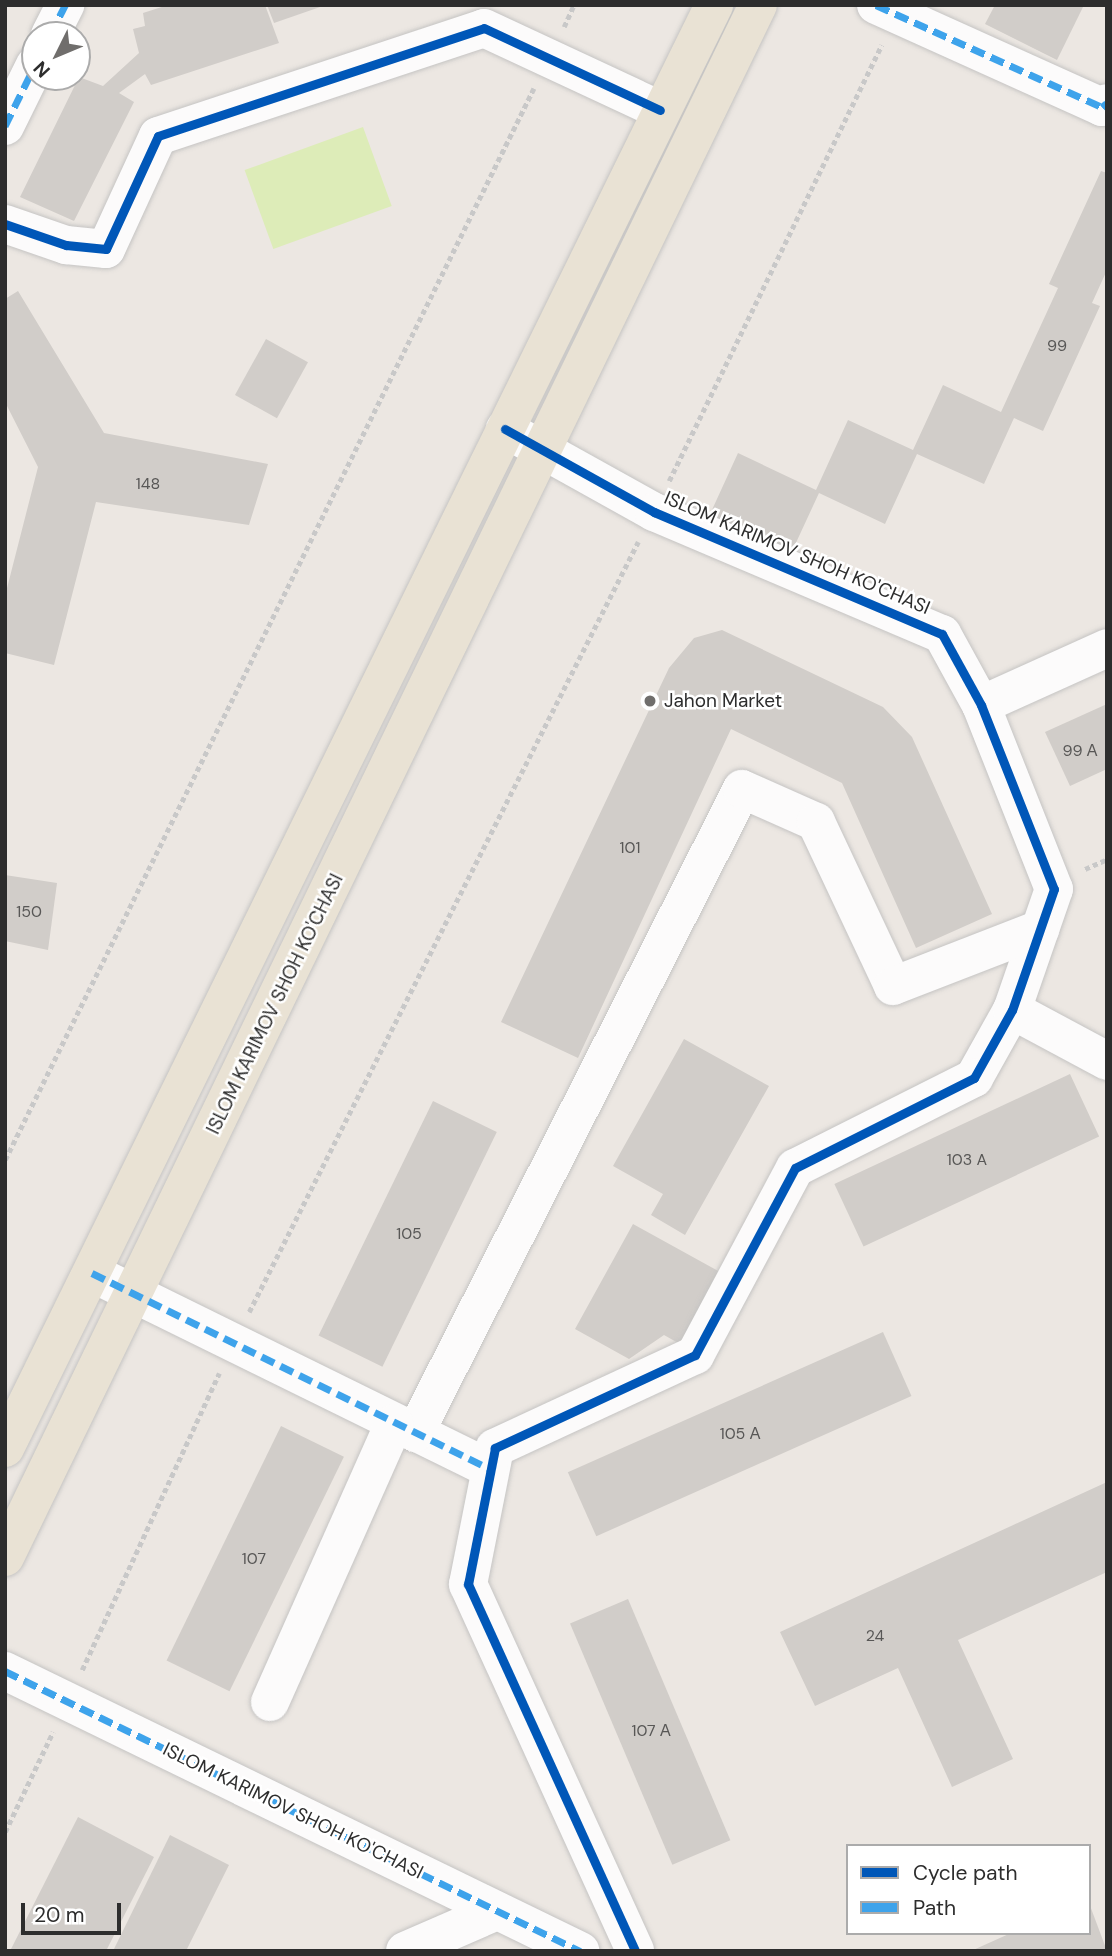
<!DOCTYPE html>
<html>
<head>
<meta charset="utf-8">
<style>
	body { margin:0 }
	#map { position:relative; width:1112px; height:1956px; overflow:hidden; background:#ece7e2; font-family:"DM Sans",sans-serif }
	div>[style] { position:absolute }
	.pitch>* { inset:0; background:#ddecb8; transform-origin:0 0 }
	.building>* { inset:0; background:#d1cdc9; transform-origin:0 0 }
	.path>* { height:4.5px; margin-top:-2.25px; transform-origin:0; background:repeating-linear-gradient(90deg,#c8c8c8 0 5px,transparent 0 8.5px) }
	.roads { filter:drop-shadow(0 0 2px #c5c4c3) drop-shadow(0 0 2px #c5c4c3) }
	.minor>* { height:38px; margin:-19px; padding:0 19px; transform-origin:19px; border-radius:19px; background:#fcfbfb }
	.major>* { height:38px; margin:-19px; padding:0 19px; transform-origin:19px; border-radius:19px; background:#e9e2d4 }
	.quiet>* { height:7px; margin-top:-3.5px; transform-origin:0; background:repeating-linear-gradient(90deg,#3ea3eb 0 14px,transparent 0 21px) }
	.cycleway>* { height:9px; margin:-4.5px; padding:0 4.5px; transform-origin:4.5px; border-radius:4.5px; background:#0057b8 }
	.dots>* { width:19px; height:19px; translate:-50% -50%; box-sizing:border-box; border:4px solid #fff; border-radius:50% }
	span { translate:-50% -50%; white-space:nowrap; text-align:center; line-height:1.15; -webkit-text-stroke:5px #fff; paint-order:stroke }
	.number-label { font-size:16px; color:#585756 }
	.number-label span { -webkit-text-stroke-width:0 }
	.street-label { font-size:19px; color:#2d2d2d }
	.poi-label { font-size:19px; color:#2d2d2d }
	.left { translate:0 -50%; text-align:left }
	.frame { position:absolute; inset:0; border:7px solid #2d2d2d; pointer-events:none }
	.legend { position:absolute; left:846px; top:1844px; width:245px; height:91px; box-sizing:border-box; background:#fff; border:2px solid #ababab; margin:0; padding:9px 12px; list-style:none; font-size:21px; color:#2d2d2d }
	.legend li { display:flex; align-items:center; gap:14px; height:35px }
	.legend b { width:35px; border:2px solid #ababab }
	.north { position:absolute; left:21px; top:21px; width:70px; height:70px; box-sizing:border-box; background:#fff; border:2px solid #ababab; border-radius:50%; rotate:227deg; font-size:19px; font-weight:700; line-height:28px; text-align:center; color:#2d2d2d }
	.north::after { content:''; display:block; margin:auto; width:24px; height:32px; background:#706e6c; clip-path:polygon(50% 0,100% 100%,50% 72%,0 100%) }
	.scale { position:absolute; left:21px; top:1903px; width:100px; height:32px; box-sizing:border-box; border:4px solid #2d2d2d; border-top:0; padding-left:9px; font-size:21px; line-height:24px; white-space:nowrap; color:#2d2d2d; -webkit-text-stroke:5px #fff; paint-order:stroke }
</style>
</head>
<body>
<div id="map">
	<div class="pitch">
		<i style="left:363px;top:127px;width:84px;height:126px;rotate:70deg"></i>
	</div>
	<div class="building">
		<i style="clip-path:polygon(168px 5px,265px 5px,279px 43px,151px 85px,145px 74px,119px 93px,134px 102px,74px 221px,20px 197px,79px 77px,103px 86px,139px 53px,133px 29px,145px 26px,143px 13px)"></i>
		<i style="clip-path:polygon(267px 5px,323px 5px,323px 6px,274px 23px)"></i>
		<i style="clip-path:polygon(995px 5px,1084px 5px,1057px 60px,985px 24px)"></i>
		<i style="clip-path:polygon(1101px 171px,1107px 173px,1107px 270px,1092px 303px,1100px 306px,1043px 431px,1014px 418px,984px 484px,917px 454px,885px 524px,819px 493px,788px 560px,706px 523px,738px 453px,816px 490px,848px 420px,913px 450px,943px 385px,1001px 412px,1058px 288px,1049px 284px)"></i>
		<i style="clip-path:polygon(18px 291px,104px 433px,268px 464px,249px 525px,96px 502px,54px 665px,5px 653px,5px 596px,38px 467px,5px 402px,5px 299px)"></i>
		<i style="left:266px;top:339px;width:48px;height:64px;rotate:29deg"></i>
		<i style="clip-path:polygon(722px 630px,883px 707px,912px 737px,992px 914px,916px 948px,842px 783px,731px 729px,578px 1058px,501px 1022px,669px 668px,694px 638px)"></i>
		<i style="clip-path:polygon(1107px 704px,1107px 769px,1070px 786px,1045px 732px)"></i>
		<i style="clip-path:polygon(5px 875px,57px 883px,48px 950px,5px 941px)"></i>
		<i style="clip-path:polygon(684px 1039px,769px 1086px,685px 1235px,651px 1215px,663px 1194px,613px 1166px)"></i>
		<i style="left:1070px;top:1074px;width:69px;height:260px;rotate:65deg"></i>
		<i style="left:433px;top:1101px;width:71px;height:261px;rotate:26deg"></i>
		<i style="clip-path:polygon(633px 1224px,720px 1272px,680px 1344px,664px 1335px,629px 1359px,575px 1329px)"></i>
		<i style="left:883px;top:1332px;width:70px;height:345px;rotate:66deg"></i>
		<i style="left:281px;top:1426px;width:70px;height:261px;rotate:26deg"></i>
		<i style="clip-path:polygon(1107px 1482px,1107px 1572px,958px 1640px,1013px 1759px,952px 1787px,898px 1668px,815px 1706px,780px 1632px)"></i>
		<i style="left:628px;top:1599px;width:262px;height:63px;rotate:67deg"></i>
		<i style="clip-path:polygon(78px 1817px,154px 1857px,106px 1951px,10px 1951px)"></i>
		<i style="clip-path:polygon(170px 1835px,229px 1865px,186px 1951px,113px 1951px)"></i>
		<i style="clip-path:polygon(1089px 1903px,1107px 1951px,971px 1951px,1011px 1933px,1089px 1933px)"></i>
	</div>
	<div class="path">
		<i style="left:564px;top:27px;width:24px;rotate:-66deg"></i>
		<i style="left:669px;top:481px;width:485px;rotate:-64deg"></i>
		<i style="left:1085px;top:869px;width:24px;rotate:-24deg"></i>
		<i style="left:5px;top:1160px;width:1195px;rotate:-63.74deg"></i>
		<i style="left:249px;top:1312px;width:863px;rotate:-63.2deg"></i>
		<i style="left:82px;top:1670px;width:327px;rotate:-65.2deg"></i>
		<i style="left:5px;top:1832px;width:111px;rotate:-64.4deg"></i>
	</div>
	<div class="roads">
		<div class="minor">
			<i style="left:876px;top:5px;width:248px;rotate:24.3deg"></i>
			<i style="left:1102px;top:107px;width:6px;rotate:-39deg"></i>
			<i style="left:50px;top:35px;width:34px;rotate:-63deg"></i>
			<i style="left:5px;top:126px;width:68px;rotate:-63.8deg"></i>
			<i style="left:5px;top:224px;width:65px;rotate:19deg"></i>
			<i style="left:66px;top:245px;width:40px;rotate:5.7deg"></i>
			<i style="left:106px;top:249px;width:124px;rotate:-65.3deg"></i>
			<i style="left:158px;top:136px;width:343px;rotate:-18.3deg"></i>
			<i style="left:484px;top:28px;width:194px;rotate:25deg"></i>
			<i style="left:505px;top:429px;width:171px;rotate:29.1deg"></i>
			<i style="left:654px;top:512px;width:313px;rotate:23deg"></i>
			<i style="left:942px;top:634px;width:81px;rotate:61.2deg"></i>
			<i style="left:981px;top:705px;width:198px;rotate:68.4deg"></i>
			<i style="left:1054px;top:889px;width:128px;rotate:109.1deg"></i>
			<i style="left:1012px;top:1010px;width:78px;rotate:119.2deg"></i>
			<i style="left:974px;top:1078px;width:200px;rotate:153.3deg"></i>
			<i style="left:795px;top:1168px;width:212px;rotate:118.1deg"></i>
			<i style="left:695px;top:1355px;width:221px;rotate:155.1deg"></i>
			<i style="left:495px;top:1448px;width:139px;rotate:101.2deg"></i>
			<i style="left:468px;top:1584px;width:403px;rotate:65.5deg"></i>
			<i style="left:981px;top:705px;width:138px;rotate:-24.3deg"></i>
			<i style="left:1012px;top:1010px;width:108px;rotate:28.2deg"></i>
			<i style="left:92px;top:1273px;width:442px;rotate:26.2deg"></i>
			<i style="left:415px;top:1433px;width:722px;rotate:-63.08deg"></i>
			<i style="left:742px;top:789px;width:81px;rotate:24deg"></i>
			<i style="left:816px;top:822px;width:181px;rotate:64.8deg"></i>
			<i style="left:893px;top:986px;width:158px;rotate:-21.2deg"></i>
			<i style="left:5px;top:1671px;width:640px;rotate:25.96deg"></i>
			<i style="left:270px;top:1702px;width:305px;rotate:-66deg"></i>
			<i style="left:405px;top:1951px;width:100px;rotate:-23.5deg"></i>
		</div>
		<div class="major">
			<i style="left:5px;top:1448px;width:1608px;rotate:-63.83deg"></i>
			<i style="left:5px;top:1557px;width:1725px;rotate:-64.12deg"></i>
		</div>
	</div>
	<div class="quiet">
		<i style="left:876px;top:5px;width:248px;rotate:24.3deg"></i>
		<i style="left:1102px;top:107px;width:6px;rotate:-39deg"></i>
		<i style="left:50px;top:35px;width:34px;rotate:-63deg"></i>
		<i style="left:5px;top:126px;width:68px;rotate:-63.8deg"></i>
		<i style="left:92px;top:1273px;width:442px;rotate:26.2deg"></i>
		<i style="left:5px;top:1671px;width:640px;rotate:25.96deg"></i>
	</div>
	<div class="cycleway">
		<i style="left:5px;top:224px;width:65px;rotate:19deg"></i>
		<i style="left:66px;top:245px;width:40px;rotate:5.7deg"></i>
		<i style="left:106px;top:249px;width:124px;rotate:-65.3deg"></i>
		<i style="left:158px;top:136px;width:343px;rotate:-18.3deg"></i>
		<i style="left:484px;top:28px;width:194px;rotate:25deg"></i>
		<i style="left:505px;top:429px;width:171px;rotate:29.1deg"></i>
		<i style="left:654px;top:512px;width:313px;rotate:23deg"></i>
		<i style="left:942px;top:634px;width:81px;rotate:61.2deg"></i>
		<i style="left:981px;top:705px;width:198px;rotate:68.4deg"></i>
		<i style="left:1054px;top:889px;width:128px;rotate:109.1deg"></i>
		<i style="left:1012px;top:1010px;width:78px;rotate:119.2deg"></i>
		<i style="left:974px;top:1078px;width:200px;rotate:153.3deg"></i>
		<i style="left:795px;top:1168px;width:212px;rotate:118.1deg"></i>
		<i style="left:695px;top:1355px;width:221px;rotate:155.1deg"></i>
		<i style="left:495px;top:1448px;width:139px;rotate:101.2deg"></i>
		<i style="left:468px;top:1584px;width:403px;rotate:65.5deg"></i>
	</div>
	<div class="dots">
		<i style="left:650px;top:701px;background:#706e6c"></i>
	</div>
	<div class="number-label">
		<span style="left:1057px;top:346px">99</span>
		<span style="left:148px;top:484px">148</span>
		<span style="left:1080px;top:751px">99 А</span>
		<span style="left:630px;top:848px">101</span>
		<span style="left:29px;top:912px">150</span>
		<span style="left:967px;top:1160px">103 A</span>
		<span style="left:409px;top:1234px">105</span>
		<span style="left:740px;top:1434px">105 А</span>
		<span style="left:254px;top:1559px">107</span>
		<span style="left:875px;top:1636px">24</span>
		<span style="left:651px;top:1731px">107 А</span>
	</div>
	<div class="street-label">
		<span style="left:797px;top:553px;rotate:23deg">ISLOM KARIMOV SHOH KO'CHASI</span>
		<span style="left:275px;top:1004px;rotate:-64deg">ISLOM KARIMOV SHOH KO'CHASI</span>
		<span style="left:293px;top:1811px;rotate:26deg">ISLOM KARIMOV SHOH KO'CHASI</span>
	</div>
	<div class="poi-label">
		<span class="left" style="left:664px;top:701px">Jahon Market</span>
	</div>
	<div class="frame"></div>
	<ul class="legend">
	<li><b style="height:9px;background:#0057b8"></b>Cycle path</li>
	<li><b style="height:9px;background:#3ea3eb"></b>Path</li>
	</ul>
	<div class="north">N</div>
	<div class="scale">20 m</div>
</div>
</body>
</html>
